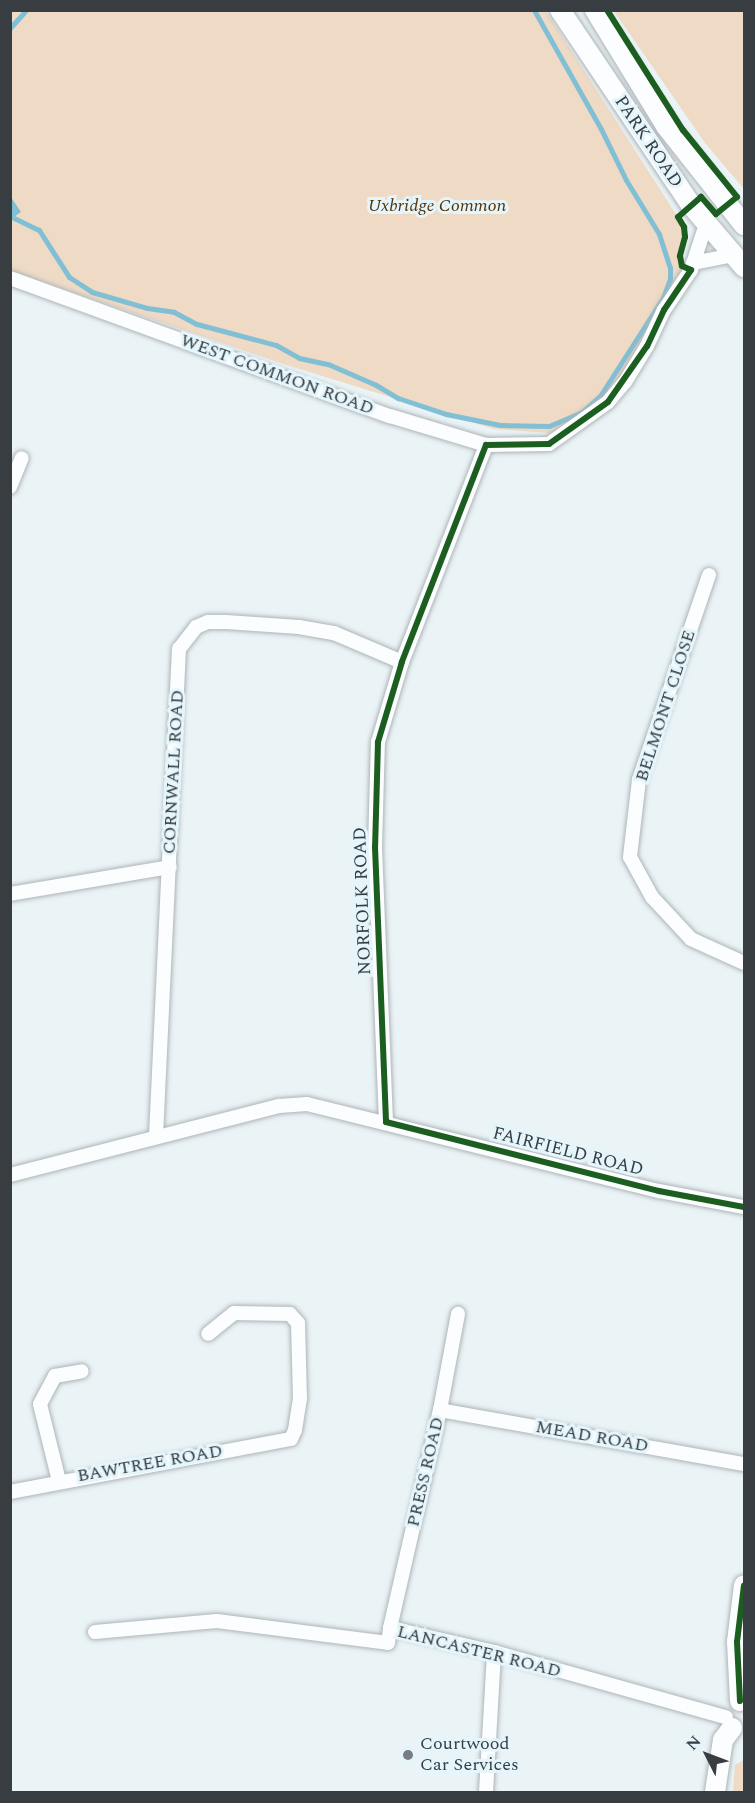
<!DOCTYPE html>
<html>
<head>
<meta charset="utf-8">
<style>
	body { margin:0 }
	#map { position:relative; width:755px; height:1803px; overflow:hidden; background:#eaf3f6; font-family:Spectral,serif }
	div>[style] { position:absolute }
	.green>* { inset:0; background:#eedac5 }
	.water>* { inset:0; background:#81bfd5 }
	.stream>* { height:5px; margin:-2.5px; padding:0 2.5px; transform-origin:2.5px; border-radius:2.5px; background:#81bfd5 }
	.roads { filter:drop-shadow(0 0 2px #aeb5b7) drop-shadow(0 0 2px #aeb5b7) }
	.street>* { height:14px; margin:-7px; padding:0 7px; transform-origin:7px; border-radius:7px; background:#fcfdfe }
	.secondary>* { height:20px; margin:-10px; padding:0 10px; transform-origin:10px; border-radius:10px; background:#fcfdfe }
	.cycleway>* { height:6px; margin:-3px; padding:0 3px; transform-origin:3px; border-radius:3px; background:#1b5e20 }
	.dots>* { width:16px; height:16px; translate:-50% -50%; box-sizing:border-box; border:3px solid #e4f5fc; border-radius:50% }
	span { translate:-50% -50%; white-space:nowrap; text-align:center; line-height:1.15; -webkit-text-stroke:6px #e4f5fc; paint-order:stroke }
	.street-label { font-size:18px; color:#373d40 }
	.park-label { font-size:18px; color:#553206; font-style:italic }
	.poi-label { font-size:18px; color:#373d40 }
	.left { translate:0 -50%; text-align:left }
	.frame { position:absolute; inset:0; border:12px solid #373d40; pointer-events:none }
	.north { position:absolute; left:677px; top:1725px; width:60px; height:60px; -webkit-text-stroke:4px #e4f5fc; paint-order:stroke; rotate:312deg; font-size:16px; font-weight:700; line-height:24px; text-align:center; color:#373d40 }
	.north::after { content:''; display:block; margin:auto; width:21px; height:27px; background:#373d40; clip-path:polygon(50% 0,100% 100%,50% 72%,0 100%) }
</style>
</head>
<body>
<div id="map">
	<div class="green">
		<i style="clip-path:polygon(11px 11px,546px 11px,684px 227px,682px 281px,608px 402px,550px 433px,494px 429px,280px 363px,11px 271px)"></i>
		<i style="clip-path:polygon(614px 11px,744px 11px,744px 189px,705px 143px)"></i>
		<i style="clip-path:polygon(744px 1760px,744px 1792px,733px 1792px,735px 1765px)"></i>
	</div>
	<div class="water">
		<i style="clip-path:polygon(11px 197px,21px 212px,11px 219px)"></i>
	</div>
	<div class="stream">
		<i style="left:10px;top:28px;width:24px;rotate:-48deg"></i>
		<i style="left:14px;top:218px;width:28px;rotate:26deg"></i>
		<i style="left:39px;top:230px;width:56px;rotate:57.4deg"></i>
		<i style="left:69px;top:277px;width:27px;rotate:33deg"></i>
		<i style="left:92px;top:292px;width:57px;rotate:16.2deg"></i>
		<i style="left:147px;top:308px;width:27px;rotate:8deg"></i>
		<i style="left:174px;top:312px;width:26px;rotate:28deg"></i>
		<i style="left:197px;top:324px;width:82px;rotate:14.9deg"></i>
		<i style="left:276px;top:345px;width:26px;rotate:29deg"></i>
		<i style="left:299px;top:358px;width:30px;rotate:12deg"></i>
		<i style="left:328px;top:364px;width:52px;rotate:23.6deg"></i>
		<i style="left:376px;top:385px;width:26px;rotate:31deg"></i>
		<i style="left:398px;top:398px;width:51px;rotate:18.4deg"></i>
		<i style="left:446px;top:414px;width:55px;rotate:11.5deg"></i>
		<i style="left:500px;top:425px;width:49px;rotate:1.2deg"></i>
		<i style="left:549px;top:426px;width:36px;rotate:-23deg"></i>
		<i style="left:582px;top:412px;width:24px;rotate:-42deg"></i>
		<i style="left:600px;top:396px;width:117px;rotate:-57.3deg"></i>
		<i style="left:663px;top:298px;width:20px;rotate:-70deg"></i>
		<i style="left:670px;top:279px;width:11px;rotate:-90deg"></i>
		<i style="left:670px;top:268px;width:36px;rotate:-108deg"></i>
		<i style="left:659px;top:234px;width:63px;rotate:-121.4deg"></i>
		<i style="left:626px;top:180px;width:57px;rotate:-116.1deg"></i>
		<i style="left:601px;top:129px;width:137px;rotate:-119.4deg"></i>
	</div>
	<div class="roads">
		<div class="street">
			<i style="left:693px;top:263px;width:41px;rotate:-11.3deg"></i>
			<i style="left:10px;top:278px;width:404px;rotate:20deg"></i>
			<i style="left:390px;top:416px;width:100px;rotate:16.8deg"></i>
			<i style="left:486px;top:445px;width:63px;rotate:-0.9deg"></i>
			<i style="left:549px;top:444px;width:72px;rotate:-35.4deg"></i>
			<i style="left:608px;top:402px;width:26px;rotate:-50deg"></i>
			<i style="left:625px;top:382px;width:42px;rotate:-58.6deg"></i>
			<i style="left:647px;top:346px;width:40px;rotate:-65deg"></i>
			<i style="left:664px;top:310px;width:48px;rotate:-56deg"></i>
			<i style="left:691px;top:270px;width:48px;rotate:-71.9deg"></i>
			<i style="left:10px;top:487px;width:31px;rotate:-68deg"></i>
			<i style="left:709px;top:575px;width:217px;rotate:108.9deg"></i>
			<i style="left:639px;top:780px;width:78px;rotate:96.7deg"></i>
			<i style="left:630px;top:857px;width:46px;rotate:61.2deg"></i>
			<i style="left:652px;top:897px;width:57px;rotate:47.1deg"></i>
			<i style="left:691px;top:939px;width:58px;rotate:24.4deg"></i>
			<i style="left:10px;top:894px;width:162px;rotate:-9.6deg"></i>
			<i style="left:386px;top:1122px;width:275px;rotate:-92.3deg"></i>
			<i style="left:375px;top:847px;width:105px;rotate:-88.4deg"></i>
			<i style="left:378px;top:742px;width:84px;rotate:-73.3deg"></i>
			<i style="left:402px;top:662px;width:233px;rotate:-68.8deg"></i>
			<i style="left:156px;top:1136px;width:488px;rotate:-87.3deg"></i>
			<i style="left:179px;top:649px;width:28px;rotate:-52deg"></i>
			<i style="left:196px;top:627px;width:13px;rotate:-23deg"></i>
			<i style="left:208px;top:622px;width:18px"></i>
			<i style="left:226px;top:622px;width:73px;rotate:3.9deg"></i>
			<i style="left:299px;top:627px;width:36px;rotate:10deg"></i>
			<i style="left:334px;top:633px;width:74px;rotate:23.1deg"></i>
			<i style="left:10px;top:1175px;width:278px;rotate:-14.4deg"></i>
			<i style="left:279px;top:1106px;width:28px;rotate:-4deg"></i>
			<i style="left:307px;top:1104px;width:363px;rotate:13.9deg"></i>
			<i style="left:659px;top:1191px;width:86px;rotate:10.7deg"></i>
			<i style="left:440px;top:1410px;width:309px;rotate:10.1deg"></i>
			<i style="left:59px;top:1481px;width:79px;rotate:-103.9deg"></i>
			<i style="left:40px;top:1404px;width:32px;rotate:-62deg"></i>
			<i style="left:55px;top:1376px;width:27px;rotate:-10deg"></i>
			<i style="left:10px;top:1492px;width:286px;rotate:-10.7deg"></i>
			<i style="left:291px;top:1439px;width:10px;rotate:-66deg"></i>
			<i style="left:295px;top:1430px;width:31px;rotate:-81deg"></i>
			<i style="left:300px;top:1399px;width:76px;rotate:-91.5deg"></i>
			<i style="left:298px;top:1323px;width:12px;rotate:-132deg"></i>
			<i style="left:290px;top:1314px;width:56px;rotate:-179deg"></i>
			<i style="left:234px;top:1313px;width:33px;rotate:141deg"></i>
			<i style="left:390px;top:1628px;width:224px;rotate:-77.1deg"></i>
			<i style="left:440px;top:1410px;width:98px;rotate:-79.4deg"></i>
			<i style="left:95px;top:1632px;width:122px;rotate:-5.2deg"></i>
			<i style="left:217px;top:1621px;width:172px;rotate:7.3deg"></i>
			<i style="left:388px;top:1643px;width:15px;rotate:-82deg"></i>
			<i style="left:390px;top:1628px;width:107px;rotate:13deg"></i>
			<i style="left:494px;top:1652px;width:241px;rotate:15.7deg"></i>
			<i style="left:486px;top:1792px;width:140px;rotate:-86.7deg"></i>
		</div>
		<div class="secondary">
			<i style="left:560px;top:10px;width:235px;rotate:56.1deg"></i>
			<i style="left:691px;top:205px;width:82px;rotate:49.5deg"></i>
			<i style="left:595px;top:10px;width:136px;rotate:58.5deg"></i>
			<i style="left:666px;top:126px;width:126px;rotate:51.8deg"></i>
			<i style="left:740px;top:1701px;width:59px;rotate:-92.9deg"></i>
			<i style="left:737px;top:1642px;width:57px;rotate:-83deg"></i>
			<i style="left:715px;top:1792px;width:53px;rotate:-81.3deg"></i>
			<i style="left:723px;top:1740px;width:15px;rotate:-53deg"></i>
		</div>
	</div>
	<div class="cycleway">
		<i style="left:607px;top:10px;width:142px;rotate:57.7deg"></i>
		<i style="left:683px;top:130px;width:86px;rotate:51.1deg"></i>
		<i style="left:737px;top:197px;width:27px;rotate:141deg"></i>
		<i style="left:716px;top:214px;width:23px;rotate:-131deg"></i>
		<i style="left:701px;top:197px;width:30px;rotate:139deg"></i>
		<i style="left:678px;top:217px;width:12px;rotate:59deg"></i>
		<i style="left:684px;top:227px;width:10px;rotate:84deg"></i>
		<i style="left:685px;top:237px;width:20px;rotate:105deg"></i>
		<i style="left:680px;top:256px;width:10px;rotate:79deg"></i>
		<i style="left:682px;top:266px;width:10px;rotate:24deg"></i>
		<i style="left:691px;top:270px;width:48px;rotate:124deg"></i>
		<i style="left:664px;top:310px;width:40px;rotate:115deg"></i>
		<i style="left:647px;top:346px;width:68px;rotate:124.9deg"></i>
		<i style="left:608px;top:402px;width:72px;rotate:144.6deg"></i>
		<i style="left:549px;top:444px;width:63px;rotate:179.1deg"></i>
		<i style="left:486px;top:445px;width:233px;rotate:111.2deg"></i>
		<i style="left:402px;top:662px;width:84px;rotate:106.7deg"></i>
		<i style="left:378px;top:742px;width:105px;rotate:91.6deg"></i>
		<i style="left:375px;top:847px;width:275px;rotate:87.7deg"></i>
		<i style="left:386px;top:1122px;width:282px;rotate:14.2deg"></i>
		<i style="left:659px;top:1191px;width:86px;rotate:10.7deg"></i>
		<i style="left:740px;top:1701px;width:59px;rotate:-92.9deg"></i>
		<i style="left:737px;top:1642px;width:57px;rotate:-83deg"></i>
	</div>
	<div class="dots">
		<i style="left:408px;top:1755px;background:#767d80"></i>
	</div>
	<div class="street-label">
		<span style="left:648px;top:142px;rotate:56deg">PARK ROAD</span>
		<span style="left:277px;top:375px;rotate:20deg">WEST COMMON ROAD</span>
		<span style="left:666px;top:706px;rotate:-72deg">BELMONT CLOSE</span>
		<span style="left:174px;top:772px;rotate:-87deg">CORNWALL ROAD</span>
		<span style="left:363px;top:901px;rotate:-92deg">NORFOLK ROAD</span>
		<span style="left:568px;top:1152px;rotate:14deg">FAIRFIELD ROAD</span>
		<span style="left:592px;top:1437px;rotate:10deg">MEAD ROAD</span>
		<span style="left:150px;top:1464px;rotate:-10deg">BAWTREE ROAD</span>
		<span style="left:426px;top:1472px;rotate:-77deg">PRESS ROAD</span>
		<span style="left:479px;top:1652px;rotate:14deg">LANCASTER ROAD</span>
	</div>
	<div class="park-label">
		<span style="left:437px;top:206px">Uxbridge Common</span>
	</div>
	<div class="poi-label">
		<span class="left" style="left:420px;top:1755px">Courtwood<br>Car Services</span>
	</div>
	<div class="frame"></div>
	<div class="north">N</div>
</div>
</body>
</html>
